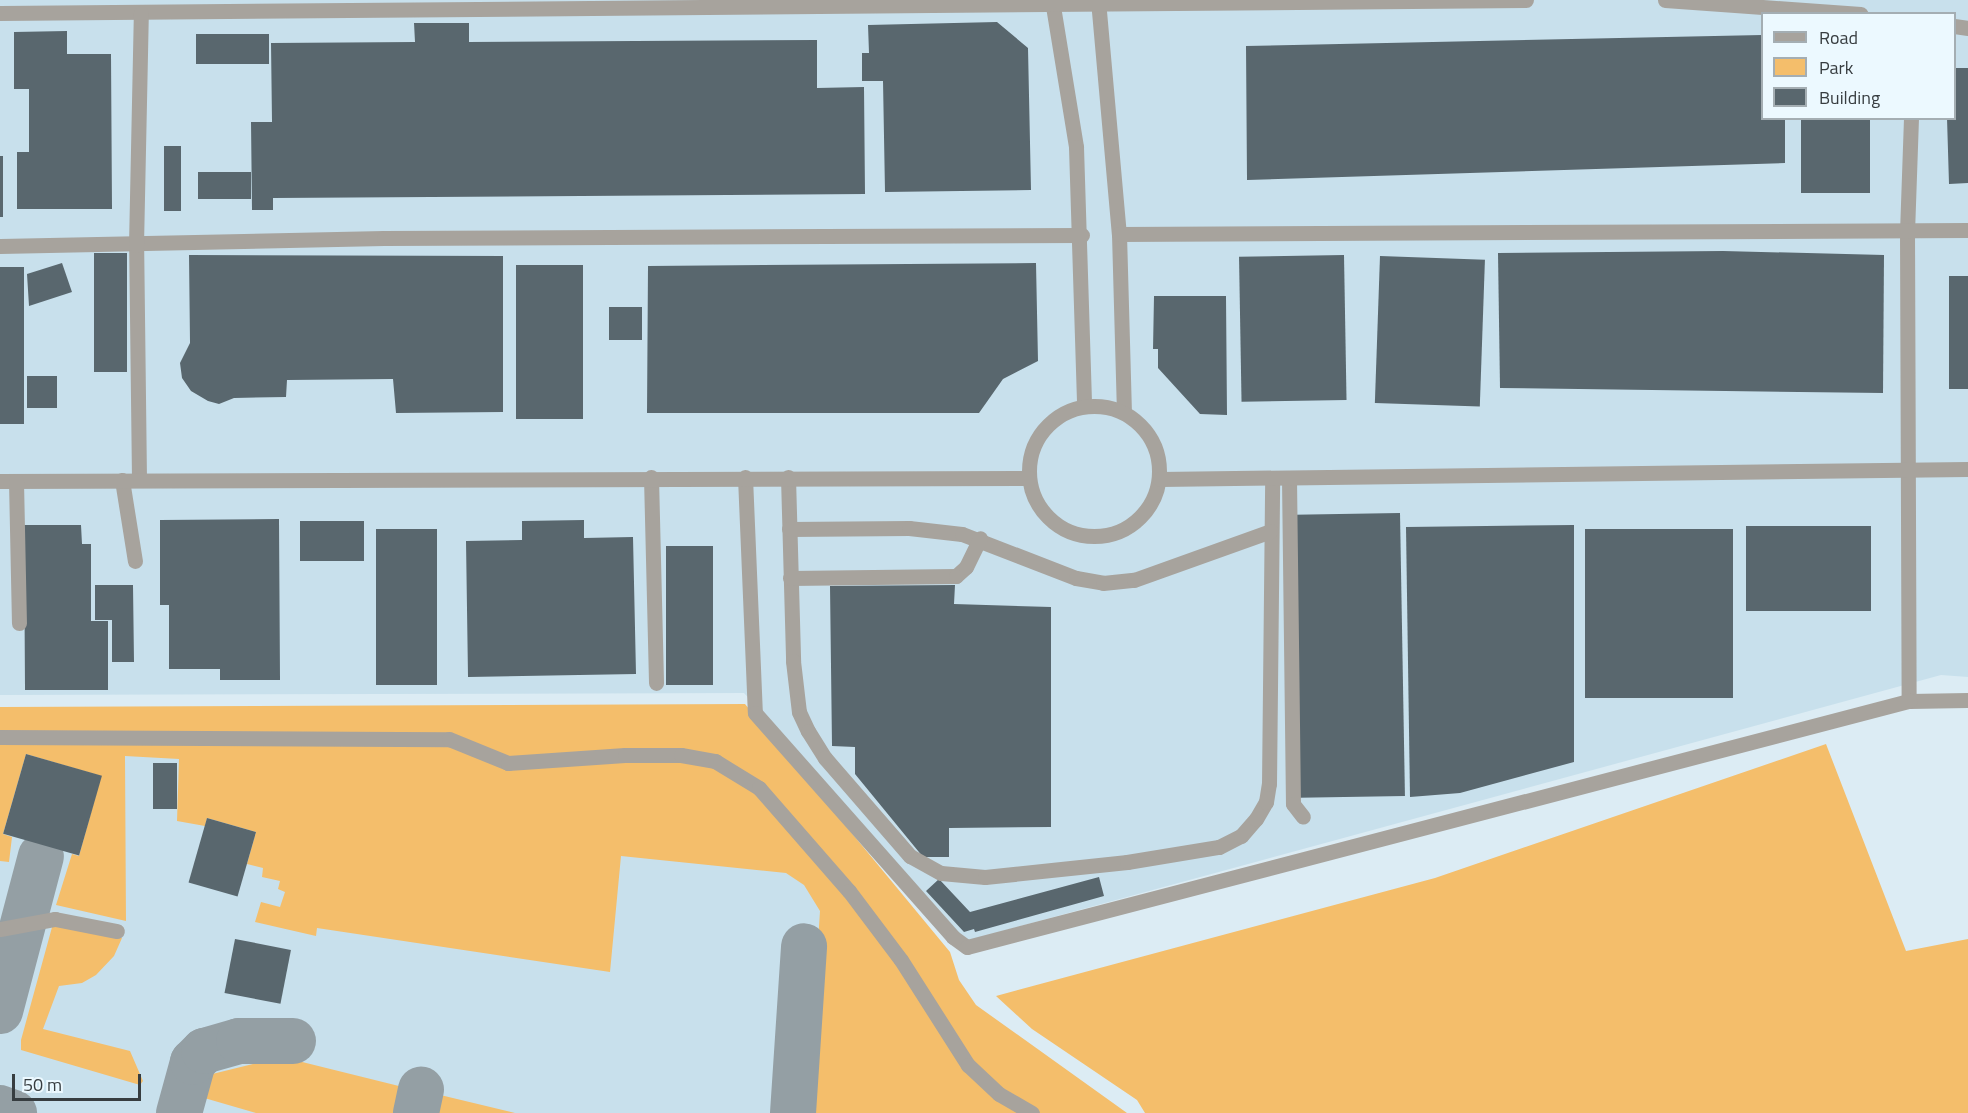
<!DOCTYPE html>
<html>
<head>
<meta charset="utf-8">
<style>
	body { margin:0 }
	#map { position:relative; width:1968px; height:1113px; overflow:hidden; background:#dcecf4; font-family:"Titillium Web",sans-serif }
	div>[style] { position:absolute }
	.built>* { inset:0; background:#c8e0ec }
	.green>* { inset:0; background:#f4be6b }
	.taxiway>* { height:46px; margin:-23px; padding:0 23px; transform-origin:23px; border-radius:23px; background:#949fa4 }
	.building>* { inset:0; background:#59676e; transform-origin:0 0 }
	.minor>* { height:15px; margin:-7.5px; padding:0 7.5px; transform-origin:7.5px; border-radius:7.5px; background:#a7a39d }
	.minor>.ring { margin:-7.5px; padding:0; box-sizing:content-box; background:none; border:15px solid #a7a39d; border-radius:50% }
	span { translate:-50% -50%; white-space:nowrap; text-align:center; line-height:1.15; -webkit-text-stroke:6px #ecf9ff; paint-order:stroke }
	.legend { position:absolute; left:1761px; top:12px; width:195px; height:108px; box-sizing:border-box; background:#ecf9ff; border:2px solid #a4aeb3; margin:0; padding:8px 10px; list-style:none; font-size:18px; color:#373d40 }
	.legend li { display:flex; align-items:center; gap:12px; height:30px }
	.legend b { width:30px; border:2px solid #a4aeb3 }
	.scale { position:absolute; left:12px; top:1074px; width:129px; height:27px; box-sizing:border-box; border:3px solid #373d40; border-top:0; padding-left:8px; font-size:18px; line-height:21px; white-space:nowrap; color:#373d40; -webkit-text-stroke:4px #ecf9ff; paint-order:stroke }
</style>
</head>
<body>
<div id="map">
	<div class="built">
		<i style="clip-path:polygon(evenodd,0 0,1968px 0,1968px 677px,1941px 675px,966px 941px,744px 693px,0 695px,0 0,1762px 14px,1954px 14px,1954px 118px,1762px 118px,1762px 14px)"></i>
		<i style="clip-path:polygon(0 731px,678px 750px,1053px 1113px,0 1113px)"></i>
	</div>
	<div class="green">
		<i style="clip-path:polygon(745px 704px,950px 952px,959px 980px,976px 1005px,1127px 1113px,807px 1113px,820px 911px,804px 885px,786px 873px,621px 856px,610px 972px,317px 928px,316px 936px,255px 922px,261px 902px,280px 907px,285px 892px,278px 889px,280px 881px,262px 877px,263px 868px,247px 864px,256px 832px,207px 818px,205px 826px,177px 821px,179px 759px,125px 756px,126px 921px,56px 905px,72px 854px,79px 856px,101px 776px,26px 754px,3px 834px,12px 837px,9px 862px,0 861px,0 707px)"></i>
		<i style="clip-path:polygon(1826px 744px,1906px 951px,1968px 939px,1968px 1113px,1145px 1113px,1137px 1100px,1032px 1029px,996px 996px,1435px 878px)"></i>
		<i style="clip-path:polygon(54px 920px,122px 938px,114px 956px,96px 975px,82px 983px,59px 986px,43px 1029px,130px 1051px,143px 1081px,140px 1085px,21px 1050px,21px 1040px)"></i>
		<i style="clip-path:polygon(282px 1057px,407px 1088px,402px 1113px,256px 1113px,194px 1095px,196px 1078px)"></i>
		<i style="clip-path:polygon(432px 1093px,515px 1113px,428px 1113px)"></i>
	</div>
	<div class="taxiway">
		<i style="left:0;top:1011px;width:160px;rotate:-75.2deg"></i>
		<i style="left:0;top:1108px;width:15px;rotate:20deg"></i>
		<i style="left:179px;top:1113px;width:53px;rotate:-74.6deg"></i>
		<i style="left:193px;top:1062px;width:16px;rotate:-45deg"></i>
		<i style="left:204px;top:1051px;width:36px;rotate:-16deg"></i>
		<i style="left:239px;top:1041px;width:54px"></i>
		<i style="left:416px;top:1113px;width:24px;rotate:-78deg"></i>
		<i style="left:793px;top:1113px;width:167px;rotate:-86.2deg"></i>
	</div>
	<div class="building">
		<i style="clip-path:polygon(997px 22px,1028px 48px,1031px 190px,885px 192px,883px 81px,862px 81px,862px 53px,869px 53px,868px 25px)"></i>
		<i style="clip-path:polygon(414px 23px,469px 23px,469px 42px,817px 40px,817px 88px,864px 87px,865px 194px,273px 198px,273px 210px,252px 210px,251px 122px,272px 122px,271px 43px,415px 42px)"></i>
		<i style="clip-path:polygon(67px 31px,67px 54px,111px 54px,112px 209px,17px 209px,17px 152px,29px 152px,29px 89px,14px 89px,14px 32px)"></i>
		<i style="left:196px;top:34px;width:73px;height:30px"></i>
		<i style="clip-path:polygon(1762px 35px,1762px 118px,1785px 118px,1785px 163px,1247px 180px,1246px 46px)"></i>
		<i style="clip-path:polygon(1954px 68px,1968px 68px,1968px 183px,1949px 184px,1947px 118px,1954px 118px)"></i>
		<i style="left:1801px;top:118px;width:69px;height:75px"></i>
		<i style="left:164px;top:146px;width:17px;height:65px"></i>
		<i style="left:0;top:156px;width:3px;height:61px"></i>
		<i style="left:251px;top:172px;width:27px;height:53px;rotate:90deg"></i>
		<i style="clip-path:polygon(1723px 251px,1884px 255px,1883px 393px,1500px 388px,1498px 253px)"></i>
		<i style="left:94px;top:253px;width:33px;height:119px"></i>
		<i style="clip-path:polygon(189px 255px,503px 256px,503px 412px,396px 413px,393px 379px,287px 380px,286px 397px,234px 398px,219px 404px,208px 401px,191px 391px,182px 378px,180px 363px,190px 343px)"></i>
		<i style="left:1344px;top:255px;width:145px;height:105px;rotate:89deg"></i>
		<i style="left:1380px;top:256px;width:105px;height:147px;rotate:2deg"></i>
		<i style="clip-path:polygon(62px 263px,72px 292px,29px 306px,27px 274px)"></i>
		<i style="clip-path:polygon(1036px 263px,1038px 361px,1003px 379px,979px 413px,647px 413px,648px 266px)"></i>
		<i style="left:516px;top:265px;width:67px;height:154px"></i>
		<i style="left:0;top:267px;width:24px;height:157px"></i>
		<i style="left:1949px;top:276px;width:19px;height:113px"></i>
		<i style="clip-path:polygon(1154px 296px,1226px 296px,1227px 415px,1200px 414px,1158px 368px,1158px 349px,1153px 349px)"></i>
		<i style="left:609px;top:307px;width:33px;height:33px"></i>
		<i style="left:27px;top:376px;width:30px;height:32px"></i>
		<i style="left:1400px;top:513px;width:283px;height:106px;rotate:89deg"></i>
		<i style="clip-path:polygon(279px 519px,280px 680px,220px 680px,220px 669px,169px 669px,169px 605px,160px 605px,160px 520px)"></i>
		<i style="clip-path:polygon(584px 520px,584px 538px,633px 537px,636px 674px,468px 677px,466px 541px,522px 540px,522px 521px)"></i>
		<i style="left:300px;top:521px;width:64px;height:40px"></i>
		<i style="clip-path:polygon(24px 525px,81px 525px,82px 544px,91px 544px,91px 621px,108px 621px,108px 690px,25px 690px)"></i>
		<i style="clip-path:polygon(1574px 525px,1574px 762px,1460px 793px,1410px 797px,1406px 527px)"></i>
		<i style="left:1871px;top:526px;width:85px;height:125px;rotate:90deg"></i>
		<i style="left:376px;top:529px;width:61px;height:156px"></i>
		<i style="left:1585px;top:529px;width:148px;height:169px"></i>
		<i style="left:666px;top:546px;width:47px;height:139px"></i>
		<i style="clip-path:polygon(95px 585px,133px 585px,134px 662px,112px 662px,112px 620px,95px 620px)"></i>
		<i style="clip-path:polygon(955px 585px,954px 604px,1051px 607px,1051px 827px,949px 828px,949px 857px,923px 857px,855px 774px,855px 747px,832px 746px,830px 586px)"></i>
		<i style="left:26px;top:754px;width:79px;height:83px;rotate:16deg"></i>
		<i style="left:153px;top:763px;width:24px;height:46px"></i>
		<i style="left:207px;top:818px;width:51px;height:67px;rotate:16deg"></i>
		<i style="clip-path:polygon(1099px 877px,1104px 896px,975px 932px,974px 929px,964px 932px,926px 891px,939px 879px,970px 912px)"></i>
		<i style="left:235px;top:939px;width:57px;height:55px;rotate:11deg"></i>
	</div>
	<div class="minor">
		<i style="left:1052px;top:0;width:149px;rotate:80.7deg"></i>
		<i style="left:1076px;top:147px;width:259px;rotate:88.2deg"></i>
		<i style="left:1098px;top:0;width:235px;rotate:84.9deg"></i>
		<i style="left:1119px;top:234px;width:178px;rotate:88.4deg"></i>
		<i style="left:1665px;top:0;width:196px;rotate:4.1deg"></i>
		<i style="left:0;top:13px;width:1526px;rotate:-0.49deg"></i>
		<i style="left:1954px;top:26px;width:14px;rotate:8deg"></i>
		<i style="left:1911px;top:118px;width:112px;rotate:92deg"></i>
		<i style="left:1907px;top:230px;width:471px;rotate:89.8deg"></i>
		<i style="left:1909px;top:701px;width:59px;rotate:-1deg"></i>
		<i style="left:1119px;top:234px;width:849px;rotate:-0.27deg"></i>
		<i style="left:0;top:246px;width:384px;rotate:-1.2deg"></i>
		<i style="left:384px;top:238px;width:698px;rotate:-0.25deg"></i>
		<i class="ring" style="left:1029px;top:406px;width:115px;height:115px"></i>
		<i style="left:651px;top:477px;width:206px;rotate:88.6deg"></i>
		<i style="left:745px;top:477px;width:236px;rotate:87.6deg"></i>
		<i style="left:755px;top:713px;width:299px;rotate:48.5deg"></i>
		<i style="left:953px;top:937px;width:17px;rotate:36deg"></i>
		<i style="left:967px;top:947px;width:974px;rotate:-14.64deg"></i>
		<i style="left:788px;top:477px;width:184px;rotate:88.4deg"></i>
		<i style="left:793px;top:661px;width:51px;rotate:83.3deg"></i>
		<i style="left:799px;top:712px;width:21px;rotate:65deg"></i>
		<i style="left:808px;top:731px;width:32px;rotate:58deg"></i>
		<i style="left:825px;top:758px;width:130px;rotate:49.1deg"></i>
		<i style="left:910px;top:856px;width:35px;rotate:29deg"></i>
		<i style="left:941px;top:873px;width:44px;rotate:5.2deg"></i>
		<i style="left:985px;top:877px;width:143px;rotate:-6deg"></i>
		<i style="left:1127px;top:862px;width:93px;rotate:-9.3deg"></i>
		<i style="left:1219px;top:847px;width:25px;rotate:-27deg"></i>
		<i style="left:1241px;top:836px;width:23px;rotate:-49deg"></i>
		<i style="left:1256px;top:819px;width:20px;rotate:-60deg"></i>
		<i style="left:1266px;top:802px;width:18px;rotate:-81deg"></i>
		<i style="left:1269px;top:784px;width:306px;rotate:-89.4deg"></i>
		<i style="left:1289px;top:478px;width:326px;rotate:89.3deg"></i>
		<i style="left:1293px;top:804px;width:16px;rotate:52deg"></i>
		<i style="left:139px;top:479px;width:234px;rotate:-90.7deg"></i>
		<i style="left:136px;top:245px;width:232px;rotate:-88.8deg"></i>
		<i style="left:1160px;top:479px;width:808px;rotate:-0.71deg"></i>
		<i style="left:122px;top:480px;width:82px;rotate:80.9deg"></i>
		<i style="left:0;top:481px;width:1029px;rotate:-0.17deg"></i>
		<i style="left:16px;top:481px;width:142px;rotate:88.8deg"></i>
		<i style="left:789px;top:529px;width:120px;rotate:-0.5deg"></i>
		<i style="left:909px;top:528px;width:53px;rotate:6.5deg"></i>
		<i style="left:962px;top:534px;width:122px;rotate:21.1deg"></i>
		<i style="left:1076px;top:578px;width:27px;rotate:10deg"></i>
		<i style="left:1103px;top:583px;width:31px;rotate:-6deg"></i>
		<i style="left:1134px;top:580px;width:145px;rotate:-19.7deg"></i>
		<i style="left:790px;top:578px;width:166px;rotate:-0.7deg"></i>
		<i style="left:956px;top:576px;width:13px;rotate:-42deg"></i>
		<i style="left:966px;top:567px;width:32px;rotate:-64deg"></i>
		<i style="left:0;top:737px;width:449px;rotate:0.3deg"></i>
		<i style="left:449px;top:739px;width:64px;rotate:22.1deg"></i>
		<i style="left:508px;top:763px;width:117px;rotate:-3.9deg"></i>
		<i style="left:625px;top:755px;width:56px"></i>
		<i style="left:681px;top:755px;width:35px;rotate:10deg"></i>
		<i style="left:715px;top:761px;width:52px;rotate:31.5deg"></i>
		<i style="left:759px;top:788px;width:137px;rotate:48.9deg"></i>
		<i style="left:849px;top:891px;width:86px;rotate:53deg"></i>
		<i style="left:901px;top:960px;width:125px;rotate:57.5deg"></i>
		<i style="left:968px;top:1065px;width:42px;rotate:43.1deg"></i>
		<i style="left:999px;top:1094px;width:38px;rotate:30deg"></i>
		<i style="left:0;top:929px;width:56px;rotate:-10.3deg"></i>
		<i style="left:55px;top:919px;width:63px;rotate:11deg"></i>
	</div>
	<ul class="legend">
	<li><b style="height:8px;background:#a7a39d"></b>Road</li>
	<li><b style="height:16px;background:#f4be6b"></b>Park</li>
	<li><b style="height:16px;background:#59676e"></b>Building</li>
	</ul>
	<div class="scale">50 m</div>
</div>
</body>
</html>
